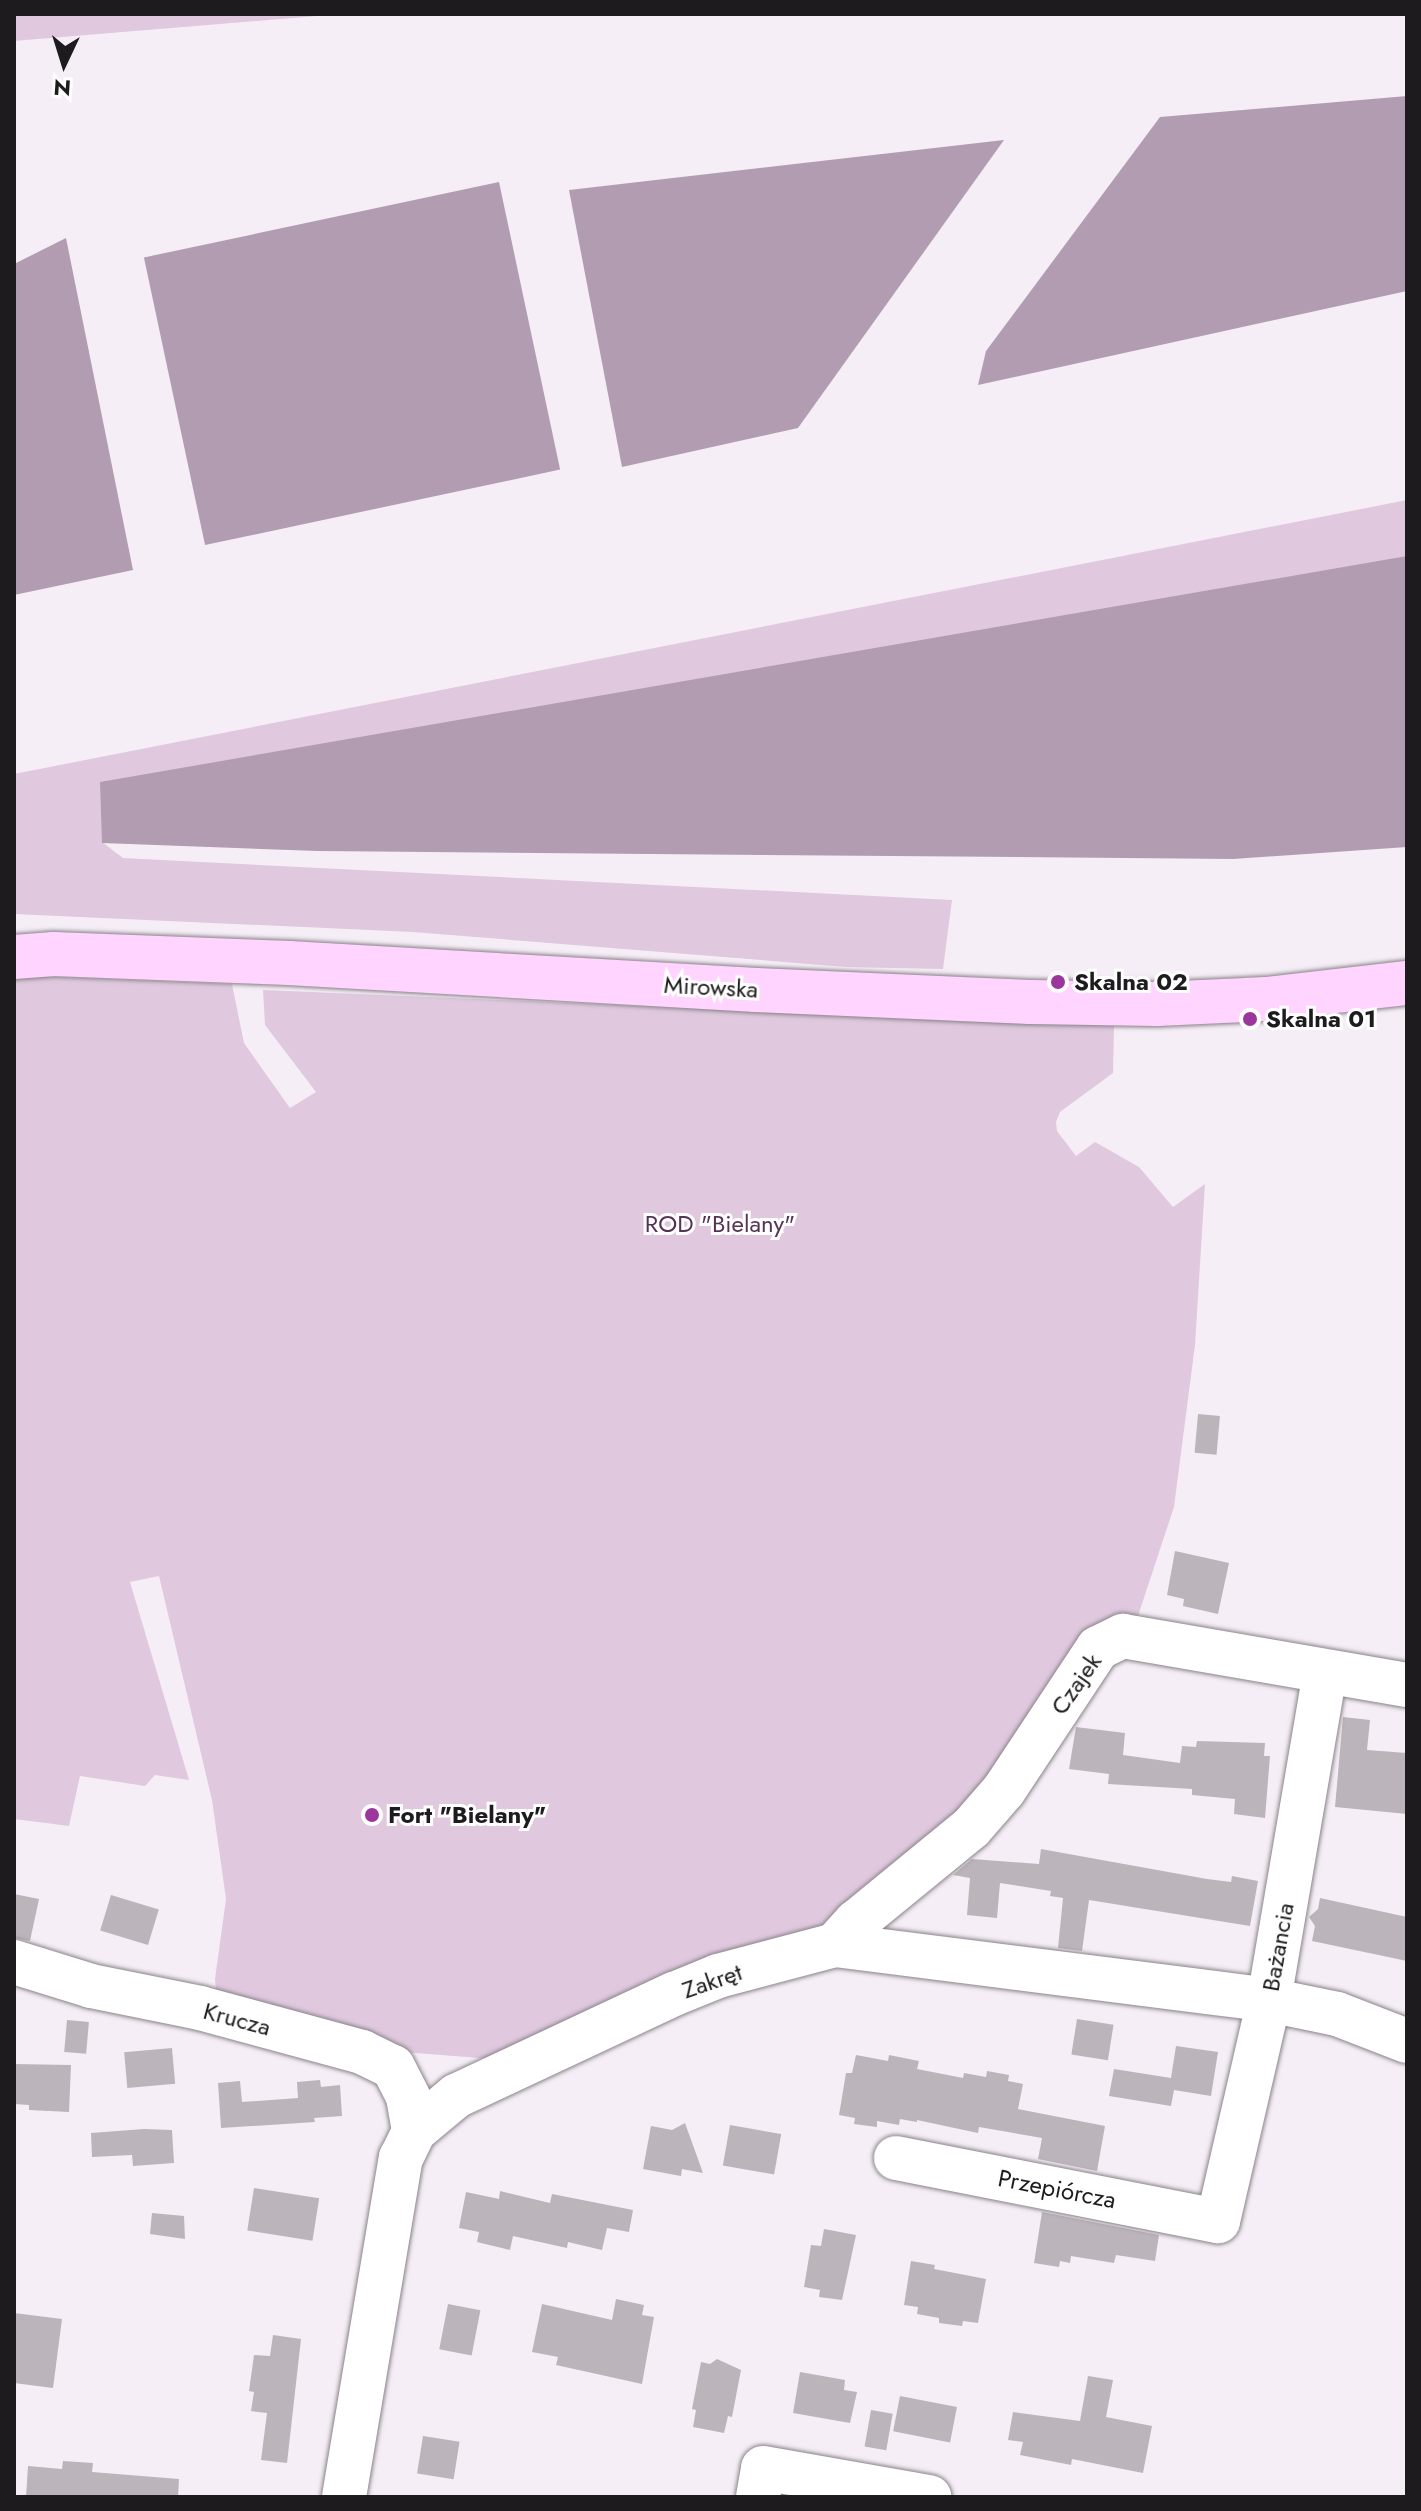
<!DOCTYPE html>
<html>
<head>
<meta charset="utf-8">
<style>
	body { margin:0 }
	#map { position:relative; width:1421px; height:2511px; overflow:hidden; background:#f6eef6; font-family:Jost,sans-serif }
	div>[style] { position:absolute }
	.green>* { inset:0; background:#e0c9df }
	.water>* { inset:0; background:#b29cb1; transform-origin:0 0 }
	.building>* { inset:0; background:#bbb4bb; transform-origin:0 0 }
	.roads { filter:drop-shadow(0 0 2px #8a838a) drop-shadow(0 0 2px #8a838a) }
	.minor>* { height:44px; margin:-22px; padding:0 22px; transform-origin:22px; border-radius:22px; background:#fff }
	.major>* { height:44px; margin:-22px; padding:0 22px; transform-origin:22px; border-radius:22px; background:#ffd4fe }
	.dots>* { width:22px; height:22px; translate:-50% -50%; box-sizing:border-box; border:4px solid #fefefe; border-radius:50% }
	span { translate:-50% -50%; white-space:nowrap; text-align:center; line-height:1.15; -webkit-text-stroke:6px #fefefe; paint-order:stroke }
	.poi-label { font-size:24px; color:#1d1b1d; font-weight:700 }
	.left { translate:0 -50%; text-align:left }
	.street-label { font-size:24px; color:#1d1b1d }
	.park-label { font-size:24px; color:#553354 }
	.frame { position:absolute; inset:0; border:16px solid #1d1b1d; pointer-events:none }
	.north { position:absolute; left:24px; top:24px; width:80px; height:80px; -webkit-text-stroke:6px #fefefe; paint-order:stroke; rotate:184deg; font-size:22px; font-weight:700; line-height:32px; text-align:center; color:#1d1b1d }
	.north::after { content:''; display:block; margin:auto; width:28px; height:36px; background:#1d1b1d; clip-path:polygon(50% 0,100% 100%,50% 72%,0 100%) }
</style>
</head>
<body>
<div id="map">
	<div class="green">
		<i style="clip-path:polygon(14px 14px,342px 14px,14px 41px)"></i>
		<i style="clip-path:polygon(1407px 500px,1407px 556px,102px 842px,123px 858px,952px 900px,943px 969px,846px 967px,413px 932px,14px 914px,14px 774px)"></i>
		<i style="clip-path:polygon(35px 976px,232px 984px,244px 1043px,290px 1108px,316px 1092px,265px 1025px,263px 990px,1114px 1026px,1113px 1073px,1060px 1112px,1056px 1122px,1057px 1131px,1076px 1156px,1095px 1142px,1139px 1167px,1173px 1207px,1205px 1184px,1195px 1345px,1174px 1507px,1136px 1622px,1000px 1785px,819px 1941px,505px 2060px,390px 2051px,217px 2001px,215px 1979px,226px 1899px,212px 1800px,159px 1576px,130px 1582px,189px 1780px,155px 1775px,145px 1786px,80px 1776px,69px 1826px,14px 1819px,14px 978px)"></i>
	</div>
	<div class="water">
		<i style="clip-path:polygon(1407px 96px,1407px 291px,978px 385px,986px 351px,1160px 117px)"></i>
		<i style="clip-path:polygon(1004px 140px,798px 428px,622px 467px,569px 190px)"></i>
		<i style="left:499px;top:182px;width:294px;height:363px;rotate:78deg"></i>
		<i style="clip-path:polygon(66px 238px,133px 570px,14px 595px,14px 264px)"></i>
		<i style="clip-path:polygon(1407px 556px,1407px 847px,1233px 859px,318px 851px,102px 843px,100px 782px)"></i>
	</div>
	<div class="building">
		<i style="left:1198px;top:1414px;width:22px;height:39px;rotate:5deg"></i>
		<i style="clip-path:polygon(1175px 1551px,1229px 1563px,1218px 1614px,1183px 1606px,1184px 1599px,1167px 1595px)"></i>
		<i style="clip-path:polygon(1343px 1717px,1370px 1720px,1367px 1750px,1407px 1753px,1407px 1814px,1335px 1807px)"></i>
		<i style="clip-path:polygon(1076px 1727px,1125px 1733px,1123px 1755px,1180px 1763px,1182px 1746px,1196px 1747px,1197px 1741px,1265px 1743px,1264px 1756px,1270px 1756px,1265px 1818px,1234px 1814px,1235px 1799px,1192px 1795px,1192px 1789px,1108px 1784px,1109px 1774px,1069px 1769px)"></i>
		<i style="clip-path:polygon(1041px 1849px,1207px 1879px,1231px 1882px,1232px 1876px,1258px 1881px,1250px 1926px,1089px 1900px,1082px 1951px,1058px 1948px,1063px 1898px,1050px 1896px,1051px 1891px,1000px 1883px,997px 1918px,967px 1915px,970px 1878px,953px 1875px,972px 1859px,1039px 1864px)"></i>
		<i style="clip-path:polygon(14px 1894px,39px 1899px,30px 1941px,14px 1938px)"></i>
		<i style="left:111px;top:1895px;width:50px;height:37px;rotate:17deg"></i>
		<i style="clip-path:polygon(1320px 1898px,1407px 1917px,1407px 1961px,1312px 1941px,1315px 1926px,1309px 1917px,1318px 1909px)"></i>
		<i style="left:1077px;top:2019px;width:37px;height:36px;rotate:9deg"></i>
		<i style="left:67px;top:2020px;width:22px;height:32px;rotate:5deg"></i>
		<i style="clip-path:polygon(1176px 2046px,1218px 2052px,1211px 2096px,1174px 2090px,1171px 2106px,1109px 2096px,1114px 2069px,1171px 2078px)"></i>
		<i style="left:172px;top:2048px;width:36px;height:48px;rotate:85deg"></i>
		<i style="clip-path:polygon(856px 2055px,888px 2061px,889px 2055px,919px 2061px,917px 2069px,963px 2078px,964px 2073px,986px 2077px,987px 2071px,1009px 2075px,1008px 2081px,1023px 2084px,1018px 2109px,1105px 2126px,1097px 2171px,1038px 2159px,1042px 2138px,979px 2127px,978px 2133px,917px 2120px,917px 2122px,900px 2119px,899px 2125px,877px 2121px,877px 2127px,854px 2124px,855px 2118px,839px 2115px,846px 2073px,852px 2073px)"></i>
		<i style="clip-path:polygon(14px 2064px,71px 2065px,69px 2112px,29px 2110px,29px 2105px,14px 2104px)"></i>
		<i style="clip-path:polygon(320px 2080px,321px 2087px,340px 2085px,342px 2116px,314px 2118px,315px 2122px,221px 2128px,218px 2083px,240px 2081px,242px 2102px,298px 2098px,297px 2082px)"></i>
		<i style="clip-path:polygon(685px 2123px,703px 2173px,682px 2169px,681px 2176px,643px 2169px,651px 2126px,672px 2130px)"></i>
		<i style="left:730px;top:2125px;width:52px;height:41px;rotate:10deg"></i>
		<i style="clip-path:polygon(144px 2129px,172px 2130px,174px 2163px,133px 2166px,132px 2155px,92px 2157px,91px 2133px)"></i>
		<i style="left:254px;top:2188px;width:66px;height:43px;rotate:9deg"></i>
		<i style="clip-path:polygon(500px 2191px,550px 2203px,552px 2194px,633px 2210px,629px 2232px,607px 2228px,602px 2250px,568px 2242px,567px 2248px,513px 2236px,510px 2250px,477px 2242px,479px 2232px,459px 2228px,466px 2192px,499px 2199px)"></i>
		<i style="clip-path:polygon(1042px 2212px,1159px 2235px,1155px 2261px,1116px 2255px,1114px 2263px,1071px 2256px,1070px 2263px,1060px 2261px,1059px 2267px,1034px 2263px)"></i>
		<i style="clip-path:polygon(152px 2213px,184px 2216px,185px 2239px,150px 2234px)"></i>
		<i style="clip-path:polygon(824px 2229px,856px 2235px,842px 2300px,819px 2297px,820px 2290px,804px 2287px,811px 2245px,821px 2246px)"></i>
		<i style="clip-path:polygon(911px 2261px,935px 2265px,934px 2269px,986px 2279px,978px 2323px,963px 2321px,962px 2326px,939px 2323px,939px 2318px,917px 2314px,918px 2307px,904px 2305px)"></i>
		<i style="clip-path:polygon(616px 2299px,644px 2305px,642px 2315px,654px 2317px,642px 2384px,556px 2365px,558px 2357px,532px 2352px,542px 2304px,612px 2320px)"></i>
		<i style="left:448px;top:2304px;width:33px;height:46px;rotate:11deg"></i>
		<i style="clip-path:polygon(14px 2313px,62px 2319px,53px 2388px,14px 2383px)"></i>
		<i style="clip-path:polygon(273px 2335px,301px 2339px,287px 2463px,261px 2460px,267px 2413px,251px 2411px,254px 2392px,249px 2391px,254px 2355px,270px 2356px)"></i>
		<i style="clip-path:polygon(717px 2359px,741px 2370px,732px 2417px,728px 2416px,724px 2433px,693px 2427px,696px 2410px,692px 2409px,701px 2362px,710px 2364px)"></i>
		<i style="clip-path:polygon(800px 2372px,845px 2380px,844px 2390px,857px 2392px,850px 2423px,793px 2413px)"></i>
		<i style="clip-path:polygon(1088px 2376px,1113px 2380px,1106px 2417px,1152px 2426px,1143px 2473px,1072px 2459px,1071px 2465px,1020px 2455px,1023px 2442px,1008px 2440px,1013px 2412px,1080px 2421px)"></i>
		<i style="left:900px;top:2396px;width:58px;height:36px;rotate:11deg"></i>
		<i style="left:871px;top:2410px;width:22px;height:37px;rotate:10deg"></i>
		<i style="left:423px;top:2436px;width:37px;height:38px;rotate:9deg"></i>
		<i style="clip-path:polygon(63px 2461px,93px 2463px,92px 2472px,179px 2479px,178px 2497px,26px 2497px,28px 2466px,62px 2469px)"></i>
	</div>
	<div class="roads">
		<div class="minor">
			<i style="left:835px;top:1945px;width:31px;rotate:-48deg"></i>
			<i style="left:856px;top:1922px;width:149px;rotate:-39.3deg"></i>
			<i style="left:971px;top:1828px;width:50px;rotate:-49deg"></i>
			<i style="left:1004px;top:1790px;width:170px;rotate:-56.5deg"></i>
			<i style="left:1098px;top:1648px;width:28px;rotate:-26deg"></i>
			<i style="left:1123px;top:1636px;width:288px;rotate:9.8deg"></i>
			<i style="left:14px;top:1962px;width:81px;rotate:17.3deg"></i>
			<i style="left:91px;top:1986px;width:111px;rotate:11.4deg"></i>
			<i style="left:200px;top:2008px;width:168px;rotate:15.2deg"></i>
			<i style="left:362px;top:2052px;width:34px;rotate:26deg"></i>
			<i style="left:393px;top:2067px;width:34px;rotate:63deg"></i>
			<i style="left:408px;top:2097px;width:35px;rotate:80deg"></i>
			<i style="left:896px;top:2158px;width:328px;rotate:11.1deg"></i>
			<i style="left:1218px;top:2221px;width:227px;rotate:-77deg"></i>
			<i style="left:1269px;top:2000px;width:333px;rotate:-80.3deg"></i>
			<i style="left:344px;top:2497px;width:344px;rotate:-80.5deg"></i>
			<i style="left:401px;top:2158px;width:30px;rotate:-64deg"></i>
			<i style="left:414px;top:2131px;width:55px;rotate:-39.8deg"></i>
			<i style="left:456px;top:2096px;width:241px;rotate:-25.1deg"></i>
			<i style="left:674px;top:1994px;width:48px;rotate:-22.2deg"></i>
			<i style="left:718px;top:1976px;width:121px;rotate:-14.8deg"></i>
			<i style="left:835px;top:1945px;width:437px;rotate:7.2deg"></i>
			<i style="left:1269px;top:2000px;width:69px;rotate:11.6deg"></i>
			<i style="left:1337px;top:2014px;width:75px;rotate:21.1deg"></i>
			<i style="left:758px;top:2497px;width:29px;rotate:-80deg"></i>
			<i style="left:763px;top:2468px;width:169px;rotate:9.9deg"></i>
		</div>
		<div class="major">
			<i style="left:14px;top:957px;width:40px;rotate:-4.3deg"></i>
			<i style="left:54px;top:954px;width:235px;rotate:2.2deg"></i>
			<i style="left:289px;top:963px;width:468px;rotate:3.3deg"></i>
			<i style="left:756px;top:990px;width:274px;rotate:2.5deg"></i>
			<i style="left:1030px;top:1002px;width:127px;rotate:0.9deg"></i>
			<i style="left:1157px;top:1004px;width:109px;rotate:-2.6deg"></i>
			<i style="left:1266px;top:999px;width:142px;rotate:-6.5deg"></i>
		</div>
	</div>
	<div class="dots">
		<i style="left:1058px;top:982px;background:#9b369c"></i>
		<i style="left:1250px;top:1019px;background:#9b369c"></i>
		<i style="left:372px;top:1815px;background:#9b369c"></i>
	</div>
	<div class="poi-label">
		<span class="left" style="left:1074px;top:982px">Skalna 02</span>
		<span class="left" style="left:1266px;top:1019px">Skalna 01</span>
		<span class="left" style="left:388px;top:1815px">Fort "Bielany"</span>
	</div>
	<div class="street-label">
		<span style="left:711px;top:987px;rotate:3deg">Mirowska</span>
		<span style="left:1076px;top:1684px;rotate:-55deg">Czajek</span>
		<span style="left:1278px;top:1947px;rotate:-80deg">Bażancia</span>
		<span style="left:712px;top:1981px;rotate:-19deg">Zakręt</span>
		<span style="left:237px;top:2019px;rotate:15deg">Krucza</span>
		<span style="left:1057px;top:2189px;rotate:11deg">Przepiórcza</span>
	</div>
	<div class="park-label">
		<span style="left:720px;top:1224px">ROD "Bielany"</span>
	</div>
	<div class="frame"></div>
	<div class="north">N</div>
</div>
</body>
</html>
